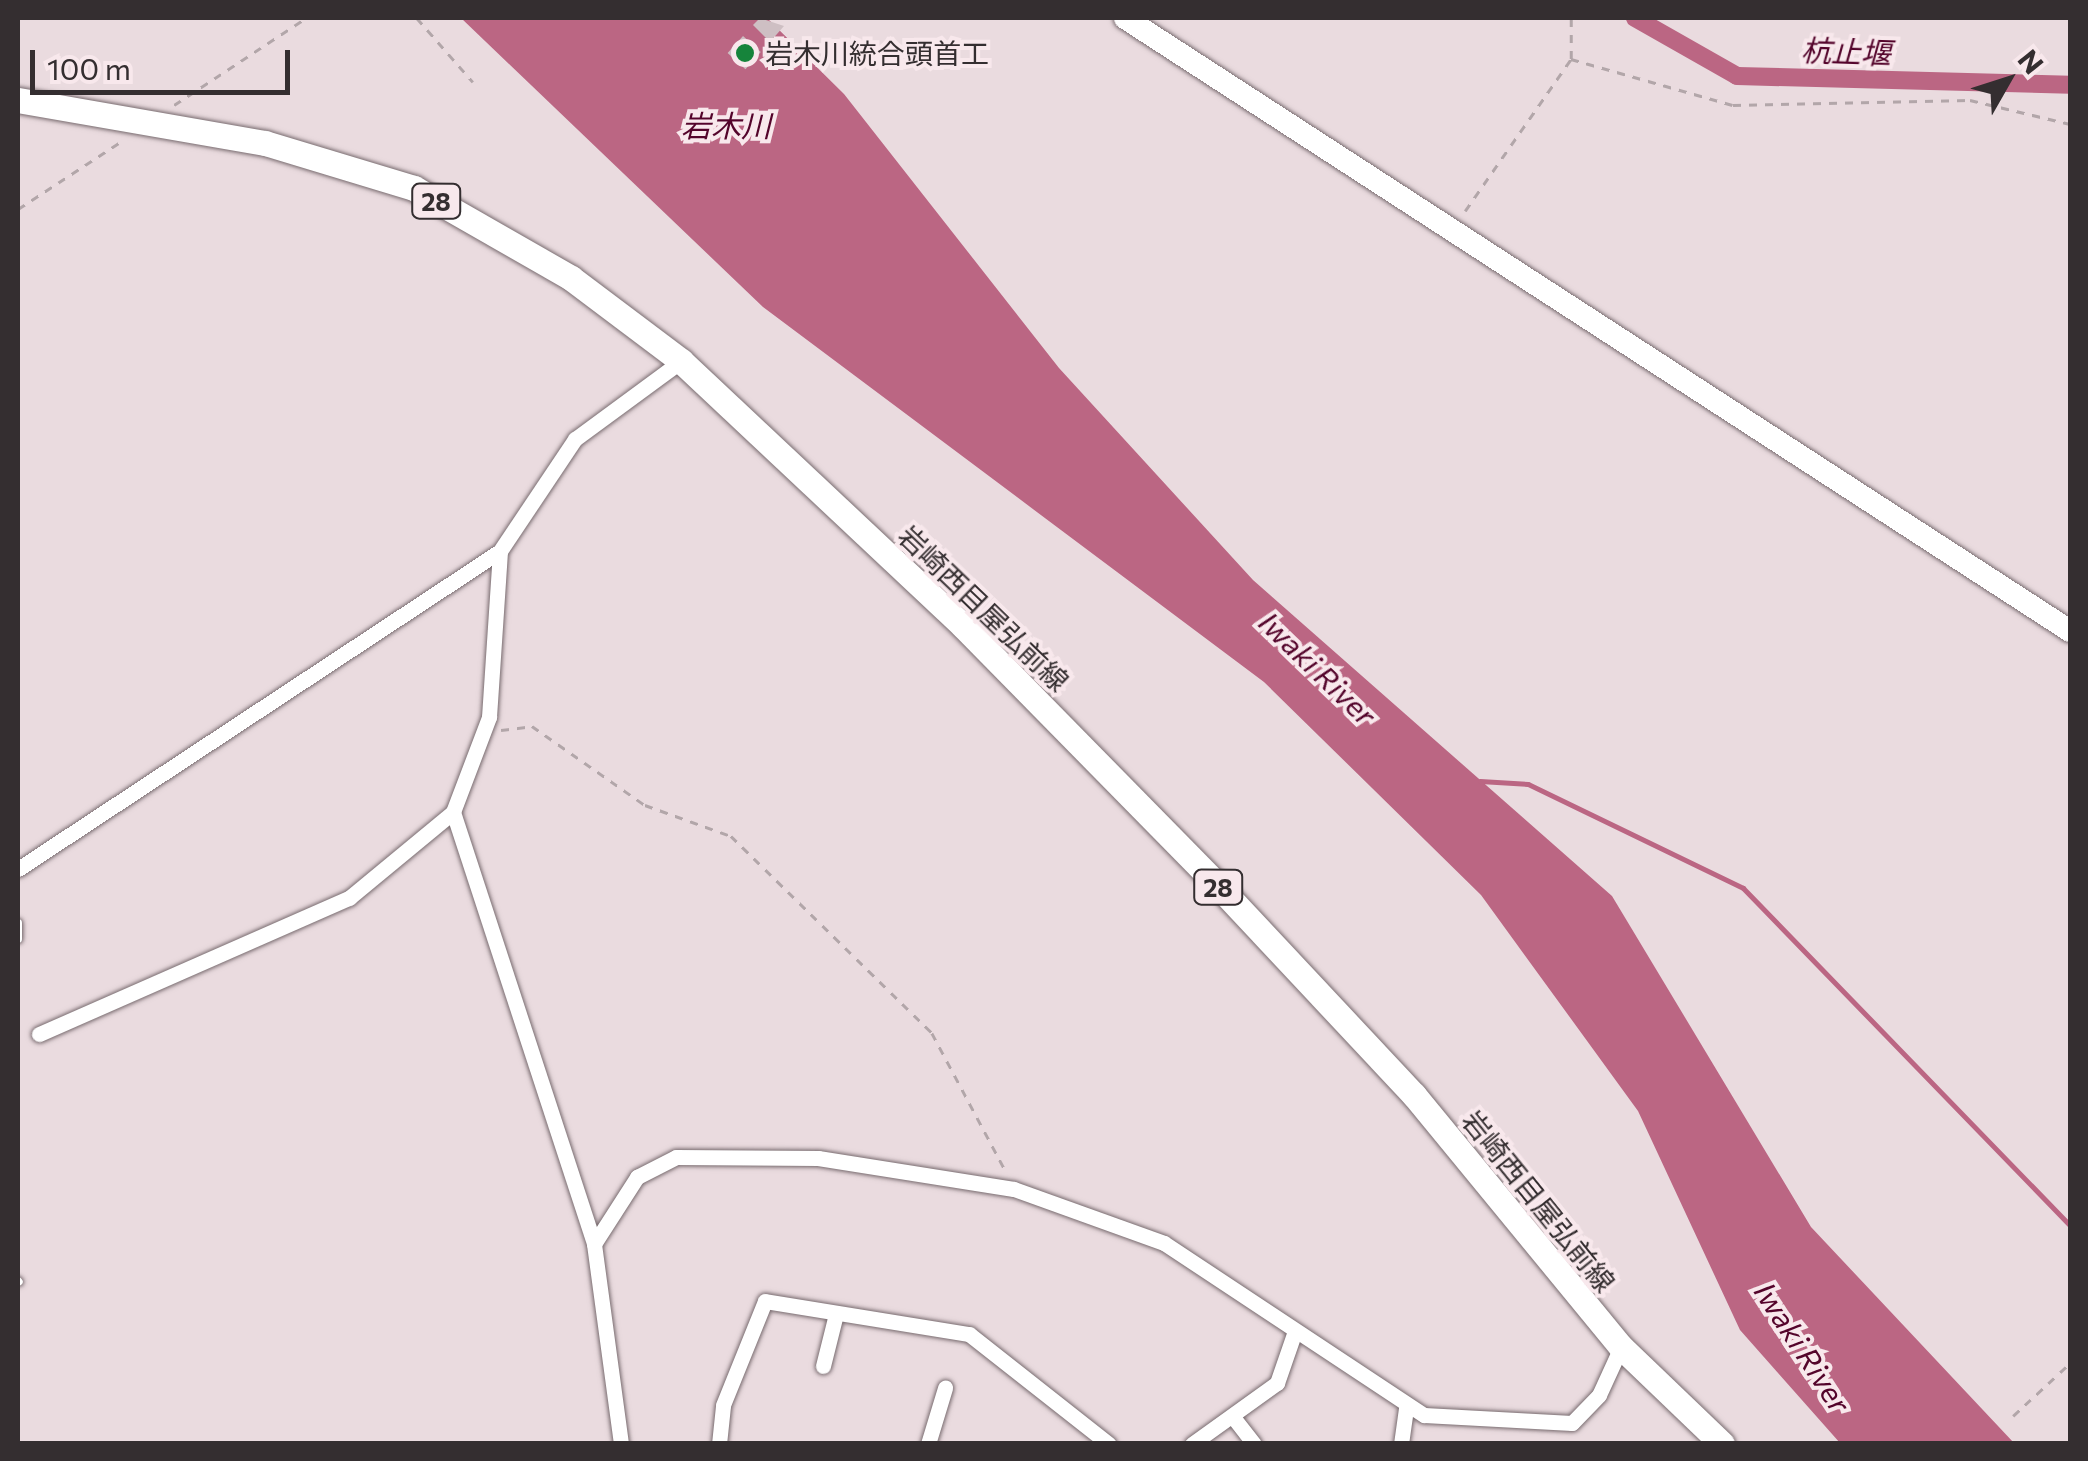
<!DOCTYPE html>
<html>
<head>
<meta charset="utf-8">
<style>
	body { margin:0 }
	#map { position:relative; width:2088px; height:1461px; overflow:hidden; background:#eadbdf; font-family:Commissioner,"Noto Sans JP",sans-serif }
	div>[style] { position:absolute }
	.water>* { inset:0; background:#bb6683 }
	.stream>* { height:5px; margin:-2.5px; padding:0 2.5px; transform-origin:2.5px; border-radius:2.5px; background:#bb6683 }
	.canal>* { height:18px; margin:-9px; padding:0 9px; transform-origin:9px; border-radius:9px; background:#bb6683 }
	.building>* { inset:0; background:#cebfc3; transform-origin:0 0 }
	.path>* { height:2.5px; margin-top:-1.25px; transform-origin:0; background:repeating-linear-gradient(90deg,#b2a6a9 0 8px,transparent 0 16px) }
	.roads { filter:drop-shadow(0 0 2px #786b6f) drop-shadow(0 0 2px #786b6f) }
	.lane>* { height:8px; margin:-4px; padding:0 4px; transform-origin:4px; border-radius:4px; background:#fff }
	.street>* { height:15px; margin:-7.5px; padding:0 7.5px; transform-origin:7.5px; border-radius:7.5px; background:#fff }
	.secondary>* { height:22px; margin:-11px; padding:0 11px; transform-origin:11px; border-radius:11px; background:#fff }
	.primary>* { height:25px; margin:-12.5px; padding:0 12.5px; transform-origin:12.5px; border-radius:12.5px; background:#fff }
	.dots>* { width:28px; height:28px; translate:-50% -50%; box-sizing:border-box; border:5px solid #f8e8ec; border-radius:50% }
	span { translate:-50% -50%; white-space:nowrap; text-align:center; line-height:1.15; -webkit-text-stroke:8px #f8e8ec; paint-order:stroke }
	.shield-label span { padding:2px 8px; background:#f8e8ec; border:2px solid; border-radius:8px; -webkit-text-stroke-width:0 }
	.shield-label { font-size:25px; color:#342e30; font-weight:700 }
	.poi-label { font-size:28px; color:#342e30 }
	.left { translate:0 -50%; text-align:left }
	.street-label { font-size:28px; color:#342e30 }
	.water-label { font-size:30px; color:#54042b; font-style:italic }
	.frame { position:absolute; inset:0; border:20px solid #342e30; pointer-events:none }
	.north { position:absolute; left:1958px; top:30px; width:100px; height:100px; -webkit-text-stroke:8px #f8e8ec; paint-order:stroke; rotate:51deg; font-size:28px; font-weight:700; line-height:40px; text-align:center; color:#342e30 }
	.north::after { content:''; display:block; margin:auto; width:35px; height:45px; background:#342e30; clip-path:polygon(50% 0,100% 100%,50% 72%,0 100%) }
	.scale { position:absolute; left:30px; top:50px; width:260px; height:45px; box-sizing:border-box; border:5px solid #342e30; border-top:0; padding-left:12px; font-size:30px; line-height:35px; white-space:nowrap; color:#342e30; -webkit-text-stroke:8px #f8e8ec; paint-order:stroke }
</style>
</head>
<body>
<div id="map">
	<div class="water">
		<i style="clip-path:polygon(461px 18px,767px 18px,844px 94px,1059px 368px,1253px 580px,1612px 896px,1811px 1227px,2014px 1443px,1840px 1443px,1740px 1330px,1638px 1111px,1481px 895px,1264px 682px,763px 307px)"></i>
	</div>
	<div class="stream">
		<i style="left:1480px;top:781px;width:48px;rotate:3.6deg"></i>
		<i style="left:1528px;top:784px;width:239px;rotate:25.8deg"></i>
		<i style="left:1743px;top:888px;width:470px;rotate:45.9deg"></i>
	</div>
	<div class="canal">
		<i style="left:1635px;top:18px;width:117px;rotate:29.6deg"></i>
		<i style="left:1737px;top:76px;width:333px;rotate:1.5deg"></i>
	</div>
	<div class="building">
		<i style="clip-path:polygon(760px 18px,784px 26px,770px 42px,753px 25px)"></i>
		<i style="left:743px;top:36px;width:24px;height:23px;rotate:42deg"></i>
	</div>
	<div class="path">
		<i style="left:417px;top:18px;width:85px;rotate:48.8deg"></i>
		<i style="left:1571px;top:59px;width:168px;rotate:15.9deg"></i>
		<i style="left:1733px;top:105px;width:237px;rotate:-1.2deg"></i>
		<i style="left:1970px;top:100px;width:103px;rotate:13.5deg"></i>
		<i style="left:174px;top:105px;width:158px;rotate:-33.4deg"></i>
		<i style="left:18px;top:209px;width:124px;rotate:-33.2deg"></i>
		<i style="left:1465px;top:211px;width:185px;rotate:-55.1deg"></i>
		<i style="left:1571px;top:59px;width:41px;rotate:-90deg"></i>
		<i style="left:501px;top:730px;width:31px;rotate:-7deg"></i>
		<i style="left:532px;top:726px;width:138px;rotate:35deg"></i>
		<i style="left:645px;top:805px;width:91px;rotate:19.8deg"></i>
		<i style="left:731px;top:836px;width:281px;rotate:44.4deg"></i>
		<i style="left:932px;top:1033px;width:155px;rotate:61.9deg"></i>
		<i style="left:2013px;top:1416px;width:78px;rotate:-42.9deg"></i>
	</div>
	<div class="roads">
		<div class="lane">
			<i style="left:18px;top:923px;width:16px;rotate:90deg"></i>
			<i style="left:18px;top:1281px;width:1px;rotate:45deg"></i>
		</div>
		<div class="street">
			<i style="left:453px;top:812px;width:454px;rotate:71.9deg"></i>
			<i style="left:594px;top:1244px;width:202px;rotate:82.3deg"></i>
			<i style="left:18px;top:869px;width:577px;rotate:-33.41deg"></i>
			<i style="left:500px;top:551px;width:135px;rotate:-56.2deg"></i>
			<i style="left:575px;top:439px;width:132px;rotate:-36.3deg"></i>
			<i style="left:39px;top:1034px;width:339px;rotate:-23.7deg"></i>
			<i style="left:349px;top:898px;width:135px;rotate:-39.6deg"></i>
			<i style="left:453px;top:812px;width:102px;rotate:-69.2deg"></i>
			<i style="left:489px;top:717px;width:166px;rotate:-86.2deg"></i>
			<i style="left:594px;top:1244px;width:80px;rotate:-57.3deg"></i>
			<i style="left:637px;top:1177px;width:44px;rotate:-27.1deg"></i>
			<i style="left:676px;top:1157px;width:142px;rotate:0.4deg"></i>
			<i style="left:818px;top:1158px;width:198px;rotate:9deg"></i>
			<i style="left:1014px;top:1189px;width:159px;rotate:19.8deg"></i>
			<i style="left:1164px;top:1243px;width:312px;rotate:33.5deg"></i>
			<i style="left:1424px;top:1415px;width:148px;rotate:3.1deg"></i>
			<i style="left:1572px;top:1423px;width:39px;rotate:-46deg"></i>
			<i style="left:1599px;top:1395px;width:53px;rotate:-65.4deg"></i>
			<i style="left:823px;top:1366px;width:54px;rotate:-76deg"></i>
			<i style="left:1233px;top:1417px;width:34px;rotate:52deg"></i>
			<i style="left:719px;top:1444px;width:39px;rotate:-84deg"></i>
			<i style="left:723px;top:1405px;width:112px;rotate:-68deg"></i>
			<i style="left:765px;top:1301px;width:207px;rotate:9.2deg"></i>
			<i style="left:969px;top:1334px;width:178px;rotate:38.2deg"></i>
			<i style="left:928px;top:1444px;width:59px;rotate:-73.1deg"></i>
			<i style="left:1192px;top:1444px;width:105px;rotate:-35.7deg"></i>
			<i style="left:1277px;top:1383px;width:55px;rotate:-70.9deg"></i>
			<i style="left:1401px;top:1444px;width:36px;rotate:-82deg"></i>
		</div>
		<div class="secondary">
			<i style="left:1125px;top:18px;width:1126px;rotate:32.97deg"></i>
		</div>
		<div class="primary">
			<i style="left:18px;top:100px;width:251px;rotate:9.9deg"></i>
			<i style="left:265px;top:143px;width:156px;rotate:16.8deg"></i>
			<i style="left:414px;top:188px;width:181px;rotate:29.8deg"></i>
			<i style="left:571px;top:278px;width:138px;rotate:37deg"></i>
			<i style="left:681px;top:361px;width:387px;rotate:43.2deg"></i>
			<i style="left:963px;top:626px;width:370px;rotate:45.5deg"></i>
			<i style="left:1222px;top:890px;width:281px;rotate:46.9deg"></i>
			<i style="left:1414px;top:1095px;width:326px;rotate:50.6deg"></i>
			<i style="left:1621px;top:1347px;width:140px;rotate:43.8deg"></i>
		</div>
	</div>
	<div class="dots">
		<i style="left:745px;top:53px;background:#16843b"></i>
	</div>
	<div class="shield-label">
		<span style="left:436px;top:201px">28</span>
		<span style="left:1218px;top:887px">28</span>
	</div>
	<div class="poi-label">
		<span class="left" style="left:765px;top:53px">岩木川統合頭首工</span>
	</div>
	<div class="street-label">
		<span style="left:984px;top:608px;rotate:44deg">岩崎西目屋弘前線</span>
		<span style="left:1539px;top:1201px;rotate:51deg">岩崎西目屋弘前線</span>
	</div>
	<div class="water-label">
		<span style="left:1846px;top:51px;rotate:2deg">杭止堰</span>
		<span style="left:726px;top:125px">岩木川</span>
		<span style="left:1318px;top:668px;rotate:44deg">Iwaki River</span>
		<span style="left:1803px;top:1347px;rotate:57deg">Iwaki River</span>
	</div>
	<div class="frame"></div>
	<div class="north">N</div>
	<div class="scale">100 m</div>
</div>
</body>
</html>
